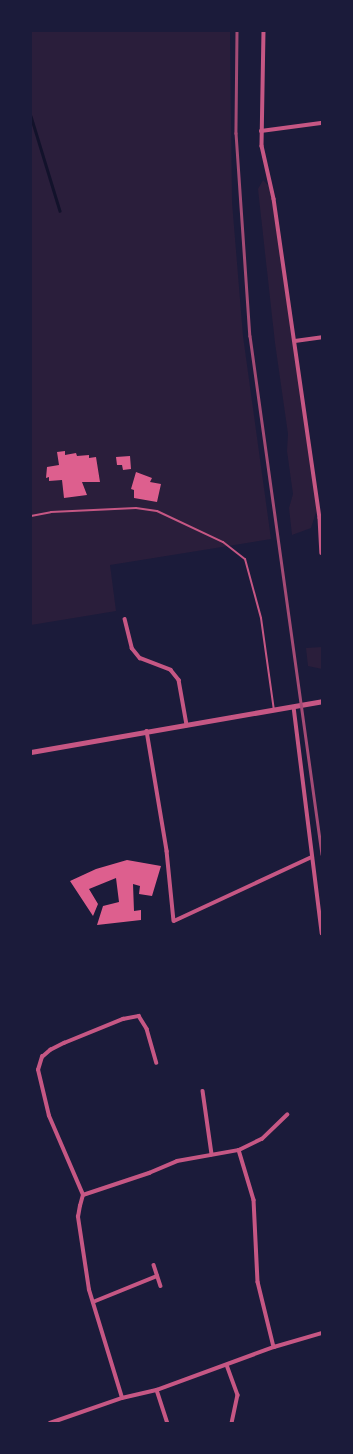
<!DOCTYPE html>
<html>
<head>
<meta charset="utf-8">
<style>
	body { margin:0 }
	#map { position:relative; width:353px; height:1454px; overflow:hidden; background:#1b1b3a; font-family:Signika,sans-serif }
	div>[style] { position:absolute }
	.green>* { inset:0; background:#2a1e3b }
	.stream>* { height:2.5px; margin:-1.25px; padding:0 1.25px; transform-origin:1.25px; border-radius:1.25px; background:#12122b }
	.building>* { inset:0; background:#dd5f8e }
	.service>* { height:2px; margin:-1px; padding:0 1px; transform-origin:1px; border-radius:1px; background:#c65784 }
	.minor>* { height:3.5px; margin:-1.75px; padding:0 1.75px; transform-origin:1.75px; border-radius:1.75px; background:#c65784 }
	.tertiary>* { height:4.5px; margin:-2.25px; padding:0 2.25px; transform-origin:2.25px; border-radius:2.25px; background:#c65784 }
	.rail>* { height:2.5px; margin:-1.25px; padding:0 1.25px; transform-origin:1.25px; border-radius:1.25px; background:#a44b75 }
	span { translate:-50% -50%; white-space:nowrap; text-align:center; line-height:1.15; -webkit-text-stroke:4px #1b1b3a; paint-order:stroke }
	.frame { position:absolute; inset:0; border:32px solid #1b1b3a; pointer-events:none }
</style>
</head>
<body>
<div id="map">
	<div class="green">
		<i style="clip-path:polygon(31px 31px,230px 31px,232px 202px,243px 336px,271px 539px,110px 565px,116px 611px,31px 625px)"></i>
		<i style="clip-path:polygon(263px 180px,269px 186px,272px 199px,318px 506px,311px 528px,292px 535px,289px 508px,293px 494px,287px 451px,288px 434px,275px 343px,258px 189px)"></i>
		<i style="clip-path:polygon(322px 647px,322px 669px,308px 666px,306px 648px)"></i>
	</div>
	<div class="stream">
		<i style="left:31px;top:116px;width:99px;rotate:73deg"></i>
	</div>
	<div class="building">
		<i style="clip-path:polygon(65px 451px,65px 455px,76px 453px,77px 456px,89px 455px,89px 458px,96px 457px,100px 482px,82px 482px,87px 495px,64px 498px,62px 480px,49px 481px,49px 477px,46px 478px,47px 467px,59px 465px,57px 452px)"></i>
		<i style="clip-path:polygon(130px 456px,131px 469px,123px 470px,122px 465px,117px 465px,116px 457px)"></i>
		<i style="clip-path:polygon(136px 472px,152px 478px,150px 482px,161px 484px,157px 502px,134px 498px,134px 490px,131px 489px)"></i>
		<i style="clip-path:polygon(127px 860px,161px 866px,152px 896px,139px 894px,140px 886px,133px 884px,134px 911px,141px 910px,141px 920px,97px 925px,103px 906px,119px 902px,116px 878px,89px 889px,98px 904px,93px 916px,70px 881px,96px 869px)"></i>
	</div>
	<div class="service">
		<i style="left:31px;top:516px;width:20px;rotate:-11deg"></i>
		<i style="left:51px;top:512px;width:85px;rotate:-2.7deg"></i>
		<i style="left:136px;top:508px;width:21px;rotate:8deg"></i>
		<i style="left:157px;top:511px;width:73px;rotate:25.2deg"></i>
		<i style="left:223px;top:542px;width:28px;rotate:38deg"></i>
		<i style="left:245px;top:559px;width:61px;rotate:74.8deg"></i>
		<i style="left:261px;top:618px;width:93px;rotate:82deg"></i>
	</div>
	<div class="minor">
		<i style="left:264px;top:31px;width:115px;rotate:91deg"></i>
		<i style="left:262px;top:146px;width:54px;rotate:77.2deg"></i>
		<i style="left:274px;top:199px;width:322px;rotate:81.8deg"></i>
		<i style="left:320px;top:518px;width:35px;rotate:87deg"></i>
		<i style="left:261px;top:131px;width:62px;rotate:-7.5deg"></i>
		<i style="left:295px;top:341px;width:27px;rotate:-8deg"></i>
		<i style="left:125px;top:619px;width:30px;rotate:76deg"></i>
		<i style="left:132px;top:648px;width:13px;rotate:51deg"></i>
		<i style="left:140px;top:658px;width:33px;rotate:21deg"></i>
		<i style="left:171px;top:670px;width:13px;rotate:51deg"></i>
		<i style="left:179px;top:680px;width:46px;rotate:79.9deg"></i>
		<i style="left:294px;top:707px;width:228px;rotate:82.9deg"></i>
		<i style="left:147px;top:731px;width:122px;rotate:80.5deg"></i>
		<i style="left:167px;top:851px;width:70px;rotate:84.3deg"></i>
		<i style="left:174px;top:921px;width:152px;rotate:-24.9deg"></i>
		<i style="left:203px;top:1091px;width:64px;rotate:81.9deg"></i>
		<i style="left:239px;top:1150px;width:25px;rotate:-26deg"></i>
		<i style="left:262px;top:1139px;width:35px;rotate:-44deg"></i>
		<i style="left:83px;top:1195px;width:86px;rotate:-113.3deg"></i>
		<i style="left:49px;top:1116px;width:47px;rotate:-103.4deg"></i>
		<i style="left:38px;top:1070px;width:14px;rotate:-73deg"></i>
		<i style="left:42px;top:1057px;width:11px;rotate:-41deg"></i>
		<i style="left:50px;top:1050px;width:16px;rotate:-27deg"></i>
		<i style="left:64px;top:1043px;width:64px;rotate:-22.1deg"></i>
		<i style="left:123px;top:1019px;width:16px;rotate:-11deg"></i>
		<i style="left:139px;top:1016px;width:15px;rotate:58deg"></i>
		<i style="left:147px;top:1029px;width:35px;rotate:74deg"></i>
		<i style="left:154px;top:1265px;width:22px;rotate:72deg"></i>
		<i style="left:93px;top:1302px;width:69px;rotate:-22.1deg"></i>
		<i style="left:227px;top:1365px;width:32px;rotate:70deg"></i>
		<i style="left:238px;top:1395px;width:29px;rotate:102deg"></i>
		<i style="left:157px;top:1390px;width:35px;rotate:72deg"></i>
		<i style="left:122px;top:1398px;width:113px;rotate:-107deg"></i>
		<i style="left:89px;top:1290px;width:74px;rotate:-98.6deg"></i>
		<i style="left:78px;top:1217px;width:11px;rotate:-80deg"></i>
		<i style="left:80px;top:1206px;width:11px;rotate:-75deg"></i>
		<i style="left:83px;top:1195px;width:70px;rotate:-18.4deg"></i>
		<i style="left:149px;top:1173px;width:30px;rotate:-23deg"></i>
		<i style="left:177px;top:1161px;width:63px;rotate:-10.1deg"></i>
		<i style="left:239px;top:1150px;width:52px;rotate:73.3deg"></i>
		<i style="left:254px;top:1200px;width:82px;rotate:87.2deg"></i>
		<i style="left:258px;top:1282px;width:67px;rotate:76.2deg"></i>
		<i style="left:50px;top:1423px;width:76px;rotate:-19.1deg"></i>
		<i style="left:122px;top:1398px;width:36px;rotate:-13deg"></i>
		<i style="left:157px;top:1390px;width:125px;rotate:-20.2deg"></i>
		<i style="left:274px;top:1347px;width:50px;rotate:-16.3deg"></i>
	</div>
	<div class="tertiary">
		<i style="left:31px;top:752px;width:295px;rotate:-9.9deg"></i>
	</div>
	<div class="rail">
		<i style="left:237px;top:31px;width:102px;rotate:90.6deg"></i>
		<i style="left:236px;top:133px;width:203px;rotate:86.1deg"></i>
		<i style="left:250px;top:336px;width:523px;rotate:82.09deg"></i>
	</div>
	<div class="frame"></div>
</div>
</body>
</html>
